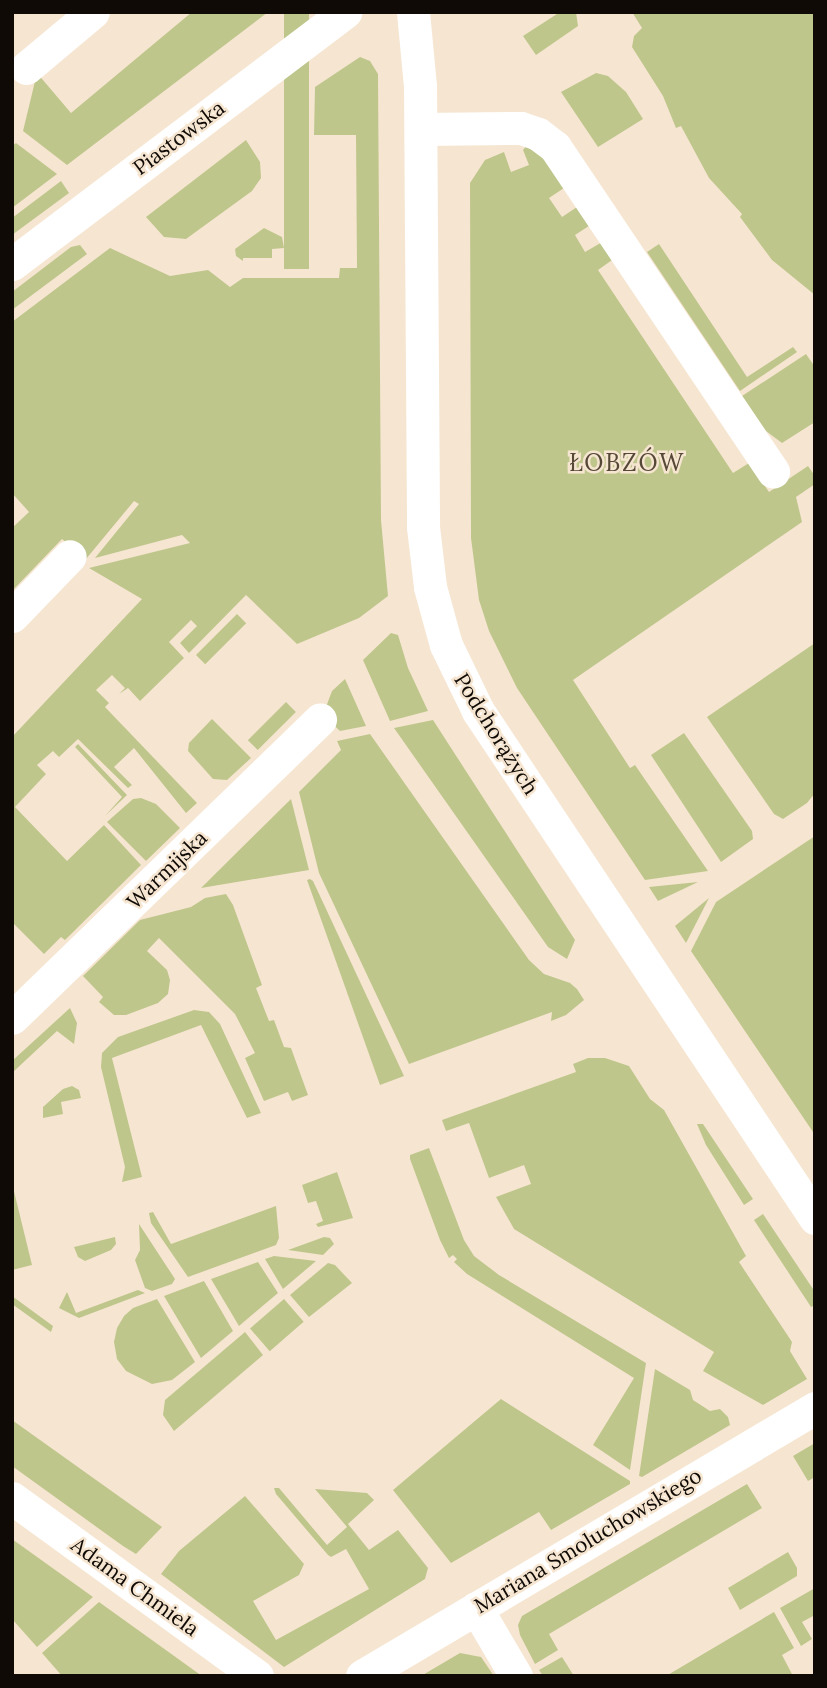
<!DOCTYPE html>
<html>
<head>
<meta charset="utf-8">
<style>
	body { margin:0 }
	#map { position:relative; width:827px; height:1688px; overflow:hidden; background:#f6e6d1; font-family:Lora,serif }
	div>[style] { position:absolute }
	.green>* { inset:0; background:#bfc68c; transform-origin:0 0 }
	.minor>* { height:33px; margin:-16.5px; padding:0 16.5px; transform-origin:16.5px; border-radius:16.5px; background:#fff }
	span { translate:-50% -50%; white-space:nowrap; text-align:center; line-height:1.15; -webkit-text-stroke:5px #f6e6d1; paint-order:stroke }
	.street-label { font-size:21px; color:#0f0a05 }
	.quarter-label { font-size:24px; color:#554837; letter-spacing:2px }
	.frame { position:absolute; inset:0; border:14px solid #0f0a05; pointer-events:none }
</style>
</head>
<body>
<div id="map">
	<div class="green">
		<i style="clip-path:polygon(192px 12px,268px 12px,67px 165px,23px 131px,37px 73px,71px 113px)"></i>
		<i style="left:284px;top:12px;width:25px;height:257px"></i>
		<i style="clip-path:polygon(560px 12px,576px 12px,578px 26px,536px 55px,523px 36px)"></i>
		<i style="clip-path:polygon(632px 12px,815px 12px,815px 295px,772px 260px,740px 217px,742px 214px,709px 178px,681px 126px,676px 128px,663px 96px,632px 47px,634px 36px,642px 28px)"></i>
		<i style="clip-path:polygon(360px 57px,370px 61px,378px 74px,381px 520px,388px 596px,359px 618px,297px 644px,246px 595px,189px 653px,180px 643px,197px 626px,191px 620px,169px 642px,184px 658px,140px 701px,128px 688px,119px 694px,125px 688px,112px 675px,96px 690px,109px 703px,105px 707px,197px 803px,186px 813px,134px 748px,114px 767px,132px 785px,128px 788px,78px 739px,59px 757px,53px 751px,37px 765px,46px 774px,15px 807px,67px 861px,104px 825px,141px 865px,65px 940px,61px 937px,44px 954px,12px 922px,12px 737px,142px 599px,89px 568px,190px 543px,182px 535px,95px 558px,139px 504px,134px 501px,86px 559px,62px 539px,12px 591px,12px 528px,29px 512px,12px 493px,12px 322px,110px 248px,170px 276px,208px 270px,230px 287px,243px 278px,339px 278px,340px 268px,357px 268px,356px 135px,314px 135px,315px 87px)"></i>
		<i style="clip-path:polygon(596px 73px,608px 76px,626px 92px,643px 119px,598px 147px,561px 92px)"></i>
		<i style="clip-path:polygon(246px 140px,260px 162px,261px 178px,252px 191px,186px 239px,164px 237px,146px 217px)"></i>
		<i style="clip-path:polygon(16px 143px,57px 174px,12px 208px,12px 146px)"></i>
		<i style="clip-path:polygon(527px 145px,534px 147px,567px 186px,549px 198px,562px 217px,580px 205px,592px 224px,575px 235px,585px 252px,604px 241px,615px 258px,598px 270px,733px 473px,749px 463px,769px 492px,808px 466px,815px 476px,815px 484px,796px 497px,802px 522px,573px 680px,630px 768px,635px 765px,708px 871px,645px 880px,517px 688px,489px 631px,479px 600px,471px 538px,470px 183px,485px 160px,504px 152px,511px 172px,529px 165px,523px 150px)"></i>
		<i style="clip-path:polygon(61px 181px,69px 193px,12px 235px,12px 218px)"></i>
		<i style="clip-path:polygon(264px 228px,282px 237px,284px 248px,272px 249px,272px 258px,243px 258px,243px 261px,236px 256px,235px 249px)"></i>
		<i style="clip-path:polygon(659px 244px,747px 377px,793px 347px,797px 352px,740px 391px,647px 252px)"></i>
		<i style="clip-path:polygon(80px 245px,87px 254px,12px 310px,12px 292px,71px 247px)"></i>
		<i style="clip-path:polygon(806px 354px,815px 367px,815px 422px,782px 443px,766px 431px,742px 396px)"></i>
		<i style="left:237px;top:614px;width:13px;height:58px;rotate:45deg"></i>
		<i style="clip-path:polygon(391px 633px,398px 635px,408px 668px,428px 711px,390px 721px,363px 660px)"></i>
		<i style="clip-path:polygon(815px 643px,815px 793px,807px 803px,783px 819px,774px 814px,707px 717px)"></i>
		<i style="clip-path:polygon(345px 679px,366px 726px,340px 731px,323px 715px,332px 691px)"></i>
		<i style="left:286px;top:702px;width:14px;height:54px;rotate:45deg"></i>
		<i style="clip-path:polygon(212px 719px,251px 758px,227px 780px,213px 779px,188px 751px,189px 743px)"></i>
		<i style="clip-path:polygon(433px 720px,575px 940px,567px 959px,548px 947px,394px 728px)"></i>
		<i style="clip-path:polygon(684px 733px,752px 831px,753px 839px,721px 862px,651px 755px)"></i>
		<i style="clip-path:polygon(370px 734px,529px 960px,544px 974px,570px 983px,577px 989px,584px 1000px,566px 1015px,551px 1021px,552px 1012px,409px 1064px,319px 873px,299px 792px,341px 750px,337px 741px)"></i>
		<i style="clip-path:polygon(78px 744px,127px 795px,105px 816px,122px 797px,75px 747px)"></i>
		<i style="clip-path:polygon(141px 798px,156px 804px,180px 828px,146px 861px,107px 822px,133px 799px)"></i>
		<i style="clip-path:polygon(291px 799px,309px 870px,201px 888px)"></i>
		<i style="clip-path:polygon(815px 836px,815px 1135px,691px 951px,716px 902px)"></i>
		<i style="clip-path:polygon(310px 879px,313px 881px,404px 1076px,380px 1085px,307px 880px)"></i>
		<i style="clip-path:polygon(698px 882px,658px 901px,649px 887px)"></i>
		<i style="clip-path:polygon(226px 894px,233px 905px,262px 985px,256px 988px,269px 1021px,274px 1020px,284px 1047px,291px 1048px,308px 1095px,292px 1101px,288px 1092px,264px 1101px,245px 1058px,255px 1053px,235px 1014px,159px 938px,147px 951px,167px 970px,170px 980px,168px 994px,158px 1003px,126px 1015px,114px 1015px,99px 1002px,103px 997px,83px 976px,140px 920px,191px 907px,205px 898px)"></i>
		<i style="clip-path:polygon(709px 898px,686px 943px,675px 926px)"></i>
		<i style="clip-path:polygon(70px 1008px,77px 1023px,74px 1044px,57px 1031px,12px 1073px,12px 1061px)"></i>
		<i style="clip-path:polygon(194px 1010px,209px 1012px,220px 1024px,261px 1113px,247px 1118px,201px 1025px,112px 1058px,142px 1177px,122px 1182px,125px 1167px,101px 1067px,102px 1053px,118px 1037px)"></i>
		<i style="clip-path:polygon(588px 1058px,605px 1058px,629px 1066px,650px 1099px,664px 1110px,746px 1256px,739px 1262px,792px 1342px,790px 1351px,807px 1379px,763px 1405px,703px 1371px,714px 1352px,514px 1229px,496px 1197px,531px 1184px,524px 1165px,489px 1178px,469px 1123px,446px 1131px,442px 1120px,576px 1072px,573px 1064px)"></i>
		<i style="clip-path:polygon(72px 1086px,79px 1090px,81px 1098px,61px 1102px,63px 1114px,43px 1118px,43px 1107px,63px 1089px)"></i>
		<i style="clip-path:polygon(697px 1124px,703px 1124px,753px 1199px,744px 1205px,706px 1145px)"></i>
		<i style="clip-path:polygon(429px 1148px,464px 1240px,474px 1256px,499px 1275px,646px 1363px,630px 1470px,593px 1445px,634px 1378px,467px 1274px,454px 1262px,457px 1259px,453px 1255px,449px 1258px,440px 1240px,410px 1159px,410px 1155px)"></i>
		<i style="clip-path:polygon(337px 1172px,353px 1218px,318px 1227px,316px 1224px,323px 1221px,316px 1201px,308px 1203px,302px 1185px)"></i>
		<i style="clip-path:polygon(12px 1183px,32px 1265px,12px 1270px)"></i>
		<i style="clip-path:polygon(276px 1206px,279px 1238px,276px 1245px,188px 1277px,151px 1223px,149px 1213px,153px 1212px,171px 1244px)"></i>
		<i style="clip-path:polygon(763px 1214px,815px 1292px,815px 1305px,811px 1307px,754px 1220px)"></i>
		<i style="clip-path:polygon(139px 1224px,175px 1279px,172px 1284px,152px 1291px,145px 1288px,135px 1260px,140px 1250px)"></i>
		<i style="clip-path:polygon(115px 1237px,116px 1244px,111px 1250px,85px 1261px,78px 1257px,74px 1247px)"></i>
		<i style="clip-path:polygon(324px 1237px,330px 1238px,334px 1244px,323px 1255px,288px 1250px)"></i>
		<i style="clip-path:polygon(274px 1256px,316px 1261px,283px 1289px,265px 1259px)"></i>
		<i style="clip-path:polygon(258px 1262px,278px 1293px,239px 1326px,211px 1279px)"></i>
		<i style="clip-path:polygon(328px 1263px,335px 1265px,352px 1283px,309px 1317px,290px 1295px)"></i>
		<i style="clip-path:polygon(204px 1281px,233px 1331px,201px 1358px,164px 1296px)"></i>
		<i style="clip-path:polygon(138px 1290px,145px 1293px,79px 1318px,59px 1308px,67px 1292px,76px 1313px)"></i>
		<i style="clip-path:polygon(12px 1296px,53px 1326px,51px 1332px,12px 1304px)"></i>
		<i style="clip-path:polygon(157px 1299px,195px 1362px,172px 1380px,152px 1384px,126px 1371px,117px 1359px,114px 1342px,117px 1328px,124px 1316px,133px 1308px)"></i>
		<i style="left:284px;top:1299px;width:30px;height:45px;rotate:49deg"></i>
		<i style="clip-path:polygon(245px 1332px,263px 1355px,174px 1431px,163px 1415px,165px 1400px)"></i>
		<i style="clip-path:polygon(655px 1369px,690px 1390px,693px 1400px,710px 1411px,720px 1409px,728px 1417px,730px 1425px,642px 1477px,639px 1476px)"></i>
		<i style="clip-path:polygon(501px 1399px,630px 1481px,630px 1484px,551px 1530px,539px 1512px,451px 1563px,393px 1490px)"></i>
		<i style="clip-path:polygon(12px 1420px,162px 1527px,136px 1554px,123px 1546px,12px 1466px)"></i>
		<i style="clip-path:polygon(815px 1443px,815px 1477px,808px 1481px,793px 1456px)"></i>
		<i style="clip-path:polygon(747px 1484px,762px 1508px,549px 1634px,558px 1650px,535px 1664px,520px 1635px,518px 1625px,522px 1616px)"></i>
		<i style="clip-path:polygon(274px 1488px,279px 1488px,327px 1545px,347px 1527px,315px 1489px,367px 1493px,374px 1500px,348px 1524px,369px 1550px,398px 1530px,428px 1568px,425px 1579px,284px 1667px,161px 1574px,179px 1551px,245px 1496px,304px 1564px,299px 1575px,253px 1601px,276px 1640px,369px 1589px,346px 1549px,331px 1557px,328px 1555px,276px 1494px)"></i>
		<i style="clip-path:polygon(12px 1539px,93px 1597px,37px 1647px,12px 1619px)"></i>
		<i style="clip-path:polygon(788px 1552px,797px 1568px,797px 1576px,740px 1610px,728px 1588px)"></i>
		<i style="clip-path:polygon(815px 1588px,815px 1615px,802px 1622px,812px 1639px,801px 1646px,780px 1608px)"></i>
		<i style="clip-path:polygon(99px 1602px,202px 1676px,62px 1676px,42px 1653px)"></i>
		<i style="clip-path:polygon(774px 1612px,794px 1648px,782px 1655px,793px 1676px,666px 1676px)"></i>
		<i style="clip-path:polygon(460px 1653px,481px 1657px,494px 1676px,421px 1676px)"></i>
		<i style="clip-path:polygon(562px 1657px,574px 1676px,543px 1676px,539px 1670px)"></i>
	</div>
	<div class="minor">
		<i style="left:413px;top:12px;width:74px;rotate:84.6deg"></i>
		<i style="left:420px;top:86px;width:441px;rotate:89.6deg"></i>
		<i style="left:423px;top:527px;width:60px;rotate:83.3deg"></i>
		<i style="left:430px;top:587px;width:60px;rotate:74.6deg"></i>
		<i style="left:446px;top:645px;width:73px;rotate:64.1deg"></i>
		<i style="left:478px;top:711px;width:609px;rotate:56.39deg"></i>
		<i style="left:26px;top:68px;width:87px;rotate:-39.9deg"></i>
		<i style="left:421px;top:129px;width:100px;rotate:-0.6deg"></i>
		<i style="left:521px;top:128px;width:18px;rotate:19deg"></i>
		<i style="left:538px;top:134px;width:21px;rotate:37deg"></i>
		<i style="left:555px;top:147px;width:391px;rotate:56.1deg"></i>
		<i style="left:12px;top:264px;width:418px;rotate:-37.1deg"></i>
		<i style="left:12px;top:616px;width:83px;rotate:-46deg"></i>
		<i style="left:12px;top:1018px;width:429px;rotate:-44.1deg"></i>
		<i style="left:12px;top:1498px;width:303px;rotate:36deg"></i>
		<i style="left:476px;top:1608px;width:79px;rotate:59.5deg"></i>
		<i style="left:362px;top:1676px;width:526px;rotate:-30.61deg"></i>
	</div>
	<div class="street-label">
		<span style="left:179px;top:138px;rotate:-37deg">Piastowska</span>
		<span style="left:496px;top:734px;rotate:58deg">Podchorążych</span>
		<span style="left:167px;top:870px;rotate:-44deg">Warmijska</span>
		<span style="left:588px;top:1541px;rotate:-31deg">Mariana Smoluchowskiego</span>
		<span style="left:135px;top:1587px;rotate:36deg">Adama Chmiela</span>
	</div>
	<div class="quarter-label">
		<span style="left:627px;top:463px">ŁOBZÓW</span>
	</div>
	<div class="frame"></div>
</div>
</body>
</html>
